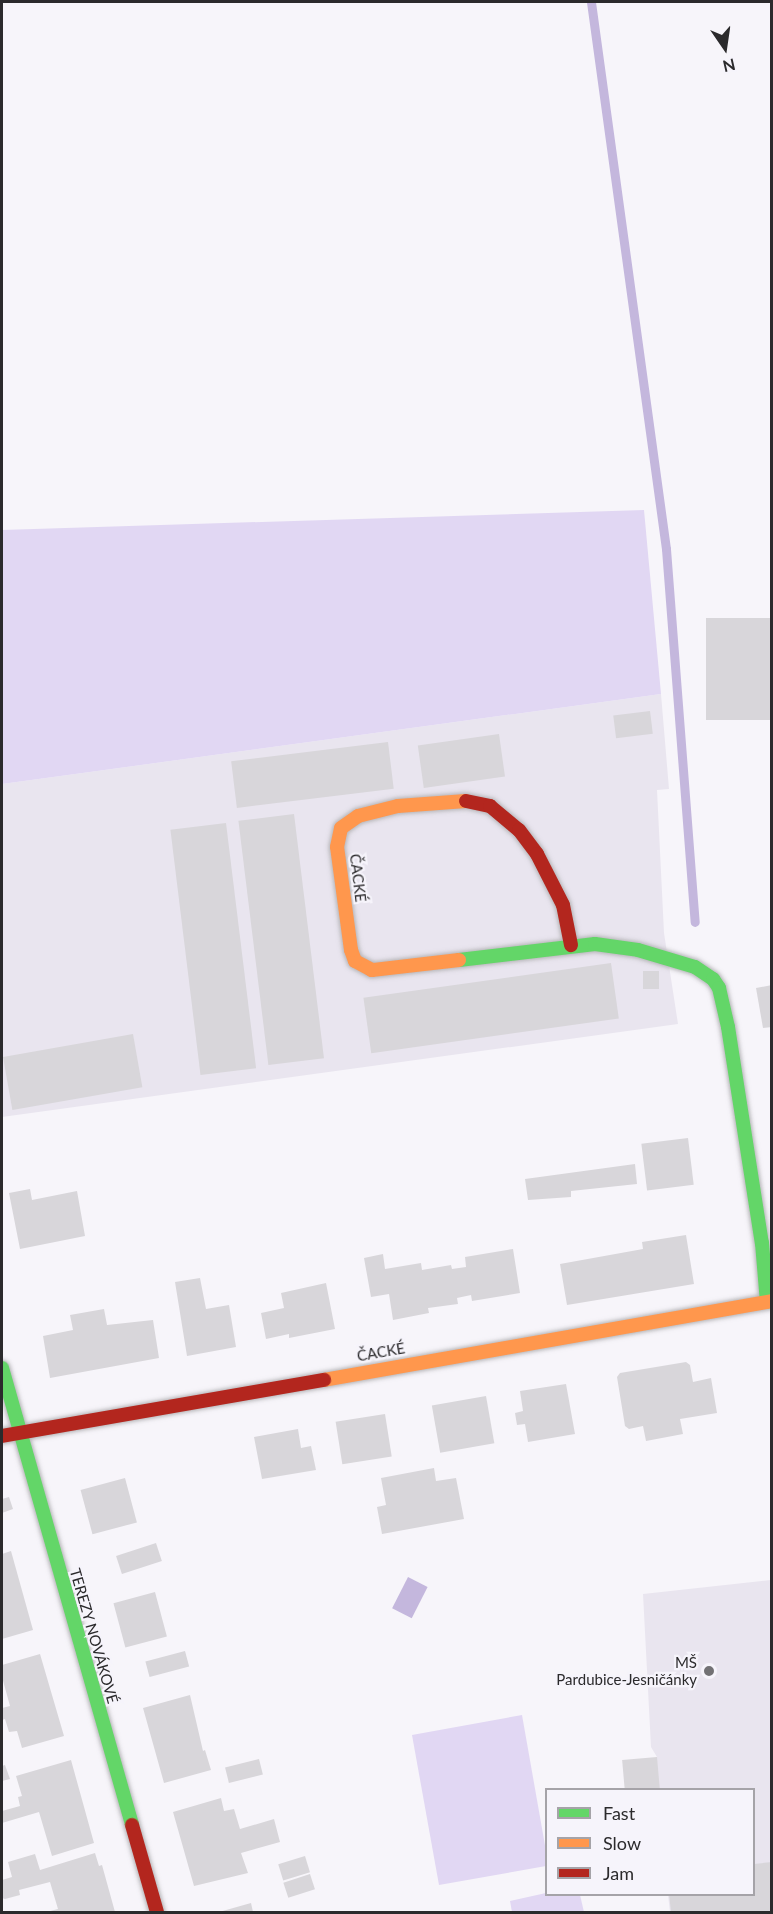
<!DOCTYPE html>
<html>
<head>
<meta charset="utf-8">
<style>
	body { margin:0 }
	#map { position:relative; width:773px; height:1914px; overflow:hidden; background:#f7f5fa; font-family:Lato,sans-serif }
	div>[style] { position:absolute }
	.built>* { inset:0; background:#e9e5ef }
	.green>* { inset:0; background:#e1d7f3 }
	.water>* { inset:0; background:#c4b7dd; transform-origin:0 0 }
	.stream>* { height:9px; margin:-4.5px; padding:0 4.5px; transform-origin:4.5px; border-radius:4.5px; background:#c4b7dd }
	.building>* { inset:0; background:#d8d6da; transform-origin:0 0 }
	.roads { filter:drop-shadow(0 0 2px #b7b6b9) drop-shadow(0 0 2px #b7b6b9) }
	.fast>* { height:14px; margin:-7px; padding:0 7px; transform-origin:7px; border-radius:7px; background:#63d668 }
	.slow>* { height:14px; margin:-7px; padding:0 7px; transform-origin:7px; border-radius:7px; background:#ff974d }
	.jam>* { height:14px; margin:-7px; padding:0 7px; transform-origin:7px; border-radius:7px; background:#b3261e }
	.dots>* { width:16px; height:16px; translate:-50% -50%; box-sizing:border-box; border:3px solid #f6f4fb; border-radius:50% }
	span { translate:-50% -50%; white-space:nowrap; text-align:center; line-height:1.15; -webkit-text-stroke:4.5px #f6f4fb; paint-order:stroke }
	.street-label { font-size:15px; color:#2b2a2c }
	.poi-label { font-size:15px; color:#2b2a2c }
	.right { translate:-100% -50%; text-align:right }
	.frame { position:absolute; inset:0; border:3px solid #2b2a2c; pointer-events:none }
	.legend { position:absolute; left:545px; top:1788px; width:210px; height:108px; box-sizing:border-box; background:#f6f4fb; border:2px solid #a5a3a8; margin:0; padding:8px 10px; list-style:none; font-size:18px; color:#2b2a2c }
	.legend li { display:flex; align-items:center; gap:12px; height:30px }
	.legend b { width:30px; border:2px solid #a5a3a8 }
	.north { position:absolute; left:695px; top:18px; width:60px; height:60px; -webkit-text-stroke:4px #f6f4fb; paint-order:stroke; rotate:167deg; font-size:16px; font-weight:700; line-height:24px; text-align:center; color:#2b2a2c }
	.north::after { content:''; display:block; margin:auto; width:21px; height:27px; background:#2b2a2c; clip-path:polygon(50% 0,100% 100%,50% 72%,0 100%) }
</style>
</head>
<body>
<div id="map">
	<div class="built">
		<i style="clip-path:polygon(661px 694px,669px 789px,657px 790px,664px 933px,678px 1024px,2px 1117px,2px 784px)"></i>
		<i style="clip-path:polygon(771px 1580px,771px 1912px,670px 1912px,668px 1895px,754px 1894px,754px 1790px,625px 1789px,657px 1757px,651px 1747px,643px 1594px)"></i>
	</div>
	<div class="green">
		<i style="clip-path:polygon(644px 510px,661px 694px,2px 784px,2px 530px)"></i>
		<i style="clip-path:polygon(522px 1715px,546px 1851px,546px 1866px,439px 1885px,412px 1735px)"></i>
		<i style="clip-path:polygon(546px 1893px,580px 1895px,584px 1912px,512px 1912px,510px 1901px)"></i>
	</div>
	<div class="water">
		<i style="left:408px;top:1577px;width:22px;height:35px;rotate:27deg"></i>
	</div>
	<div class="stream">
		<i style="left:591px;top:2px;width:552px;rotate:82.19deg"></i>
		<i style="left:666px;top:549px;width:374px;rotate:85.6deg"></i>
	</div>
	<div class="building">
		<i style="left:772px;top:618px;width:102px;height:66px;rotate:90deg"></i>
		<i style="left:650px;top:711px;width:23px;height:37px;rotate:83deg"></i>
		<i style="left:499px;top:734px;width:43px;height:82px;rotate:82deg"></i>
		<i style="left:388px;top:742px;width:47px;height:158px;rotate:83deg"></i>
		<i style="left:294px;top:814px;width:246px;height:56px;rotate:83deg"></i>
		<i style="left:226px;top:823px;width:247px;height:56px;rotate:83deg"></i>
		<i style="left:611px;top:963px;width:56px;height:250px;rotate:82deg"></i>
		<i style="left:643px;top:971px;width:16px;height:18px"></i>
		<i style="clip-path:polygon(772px 985px,772px 1027px,763px 1028px,756px 988px)"></i>
		<i style="left:133px;top:1034px;width:54px;height:132px;rotate:80deg"></i>
		<i style="left:688px;top:1138px;width:47px;height:47px;rotate:83deg"></i>
		<i style="clip-path:polygon(635px 1164px,637px 1184px,571px 1191px,571px 1197px,528px 1200px,525px 1179px)"></i>
		<i style="clip-path:polygon(30px 1189px,32px 1200px,77px 1191px,85px 1236px,20px 1249px,9px 1193px)"></i>
		<i style="clip-path:polygon(686px 1235px,694px 1284px,567px 1305px,560px 1264px,643px 1249px,642px 1242px)"></i>
		<i style="clip-path:polygon(513px 1249px,520px 1293px,472px 1301px,471px 1295px,457px 1298px,458px 1304px,428px 1308px,429px 1313px,393px 1320px,389px 1294px,371px 1297px,364px 1258px,383px 1254px,385px 1269px,421px 1263px,422px 1270px,451px 1265px,452px 1269px,466px 1267px,465px 1257px)"></i>
		<i style="clip-path:polygon(200px 1278px,206px 1309px,229px 1305px,236px 1347px,187px 1356px,175px 1282px)"></i>
		<i style="clip-path:polygon(326px 1283px,335px 1329px,289px 1338px,289px 1334px,266px 1339px,261px 1313px,284px 1308px,281px 1293px)"></i>
		<i style="clip-path:polygon(104px 1309px,107px 1325px,153px 1320px,159px 1358px,50px 1378px,43px 1336px,73px 1330px,70px 1315px)"></i>
		<i style="clip-path:polygon(686px 1362px,690px 1365px,693px 1382px,711px 1378px,717px 1413px,680px 1419px,683px 1434px,646px 1441px,643px 1426px,629px 1429px,625px 1426px,617px 1377px,620px 1373px)"></i>
		<i style="clip-path:polygon(566px 1384px,575px 1434px,528px 1442px,525px 1424px,517px 1425px,515px 1413px,523px 1411px,520px 1391px)"></i>
		<i style="left:486px;top:1396px;width:48px;height:55px;rotate:80deg"></i>
		<i style="left:385px;top:1414px;width:43px;height:50px;rotate:81deg"></i>
		<i style="clip-path:polygon(298px 1429px,301px 1448px,311px 1446px,316px 1470px,262px 1479px,254px 1437px)"></i>
		<i style="clip-path:polygon(434px 1468px,436px 1481px,456px 1478px,464px 1519px,382px 1534px,377px 1507px,386px 1505px,381px 1478px)"></i>
		<i style="left:125px;top:1478px;width:46px;height:46px;rotate:75deg"></i>
		<i style="clip-path:polygon(9px 1497px,13px 1509px,2px 1513px,2px 1499px)"></i>
		<i style="left:156px;top:1543px;width:19px;height:42px;rotate:72deg"></i>
		<i style="clip-path:polygon(11px 1551px,33px 1630px,2px 1639px,2px 1554px)"></i>
		<i style="left:155px;top:1592px;width:46px;height:43px;rotate:75deg"></i>
		<i style="left:185px;top:1651px;width:16px;height:41px;rotate:75deg"></i>
		<i style="clip-path:polygon(40px 1654px,64px 1736px,22px 1748px,17px 1731px,9px 1732px,5px 1719px,2px 1720px,2px 1708px,10px 1706px,2px 1677px,2px 1665px)"></i>
		<i style="clip-path:polygon(190px 1695px,203px 1751px,205px 1750px,211px 1770px,164px 1783px,143px 1708px)"></i>
		<i style="left:657px;top:1757px;width:33px;height:35px;rotate:85deg"></i>
		<i style="left:259px;top:1759px;width:16px;height:35px;rotate:76deg"></i>
		<i style="clip-path:polygon(71px 1760px,94px 1843px,52px 1856px,39px 1812px,2px 1823px,2px 1811px,20px 1806px,18px 1797px,22px 1796px,16px 1776px)"></i>
		<i style="clip-path:polygon(5px 1765px,10px 1779px,2px 1781px,2px 1766px)"></i>
		<i style="clip-path:polygon(221px 1798px,224px 1811px,234px 1809px,240px 1829px,274px 1819px,280px 1842px,241px 1853px,248px 1873px,194px 1886px,173px 1812px)"></i>
		<i style="clip-path:polygon(95px 1853px,99px 1866px,102px 1865px,115px 1912px,46px 1912px,58px 1909px,50px 1882px,19px 1890px,20px 1895px,5px 1899px,2px 1898px,2px 1880px,12px 1877px,8px 1862px,35px 1854px,40px 1870px)"></i>
		<i style="left:305px;top:1856px;width:17px;height:28px;rotate:73deg"></i>
		<i style="clip-path:polygon(772px 1862px,772px 1912px,671px 1912px,669px 1894px,754px 1894px,754px 1864px)"></i>
		<i style="left:310px;top:1874px;width:16px;height:28px;rotate:72deg"></i>
		<i style="clip-path:polygon(251px 1903px,253px 1912px,219px 1912px)"></i>
	</div>
	<div class="roads">
		<div class="fast">
			<i style="left:459px;top:960px;width:137px;rotate:-6.7deg"></i>
			<i style="left:595px;top:944px;width:43px;rotate:7.9deg"></i>
			<i style="left:638px;top:950px;width:59px;rotate:16.6deg"></i>
			<i style="left:695px;top:967px;width:22px;rotate:34deg"></i>
			<i style="left:713px;top:979px;width:11px;rotate:56deg"></i>
			<i style="left:719px;top:988px;width:40px;rotate:77deg"></i>
			<i style="left:728px;top:1027px;width:219px;rotate:81.1deg"></i>
			<i style="left:762px;top:1243px;width:59px;rotate:85.2deg"></i>
			<i style="left:2px;top:1368px;width:475px;rotate:74.1deg"></i>
		</div>
		<div class="slow">
			<i style="left:459px;top:960px;width:88px;rotate:173.4deg"></i>
			<i style="left:372px;top:970px;width:19px;rotate:-152deg"></i>
			<i style="left:355px;top:961px;width:12px;rotate:-110deg"></i>
			<i style="left:351px;top:950px;width:104px;rotate:-97.7deg"></i>
			<i style="left:337px;top:847px;width:19px;rotate:-78deg"></i>
			<i style="left:341px;top:828px;width:21px;rotate:-35deg"></i>
			<i style="left:358px;top:816px;width:41px;rotate:-14deg"></i>
			<i style="left:398px;top:806px;width:68px;rotate:-4.2deg"></i>
			<i style="left:324px;top:1380px;width:455px;rotate:-10deg"></i>
		</div>
		<div class="jam">
			<i style="left:466px;top:801px;width:25px;rotate:12deg"></i>
			<i style="left:490px;top:806px;width:38px;rotate:40deg"></i>
			<i style="left:519px;top:830px;width:30px;rotate:53deg"></i>
			<i style="left:537px;top:854px;width:57px;rotate:63deg"></i>
			<i style="left:563px;top:905px;width:41px;rotate:78.7deg"></i>
			<i style="left:2px;top:1436px;width:327px;rotate:-9.9deg"></i>
			<i style="left:132px;top:1825px;width:91px;rotate:74deg"></i>
		</div>
	</div>
	<div class="dots">
		<i style="left:709px;top:1671px;background:#727174"></i>
	</div>
	<div class="street-label">
		<span style="left:358px;top:878px;rotate:83deg">ČACKÉ</span>
		<span style="left:381px;top:1352px;rotate:-10deg">ČACKÉ</span>
		<span style="left:94px;top:1636px;rotate:74deg">TEREZY NOVÁKOVÉ</span>
	</div>
	<div class="poi-label">
		<span class="right" style="left:697px;top:1671px">MŠ<br>Pardubice-Jesničánky</span>
	</div>
	<div class="frame"></div>
	<ul class="legend">
	<li><b style="height:8px;background:#63d668"></b>Fast</li>
	<li><b style="height:8px;background:#ff974d"></b>Slow</li>
	<li><b style="height:8px;background:#b3261e"></b>Jam</li>
	</ul>
	<div class="north">N</div>
</div>
</body>
</html>
